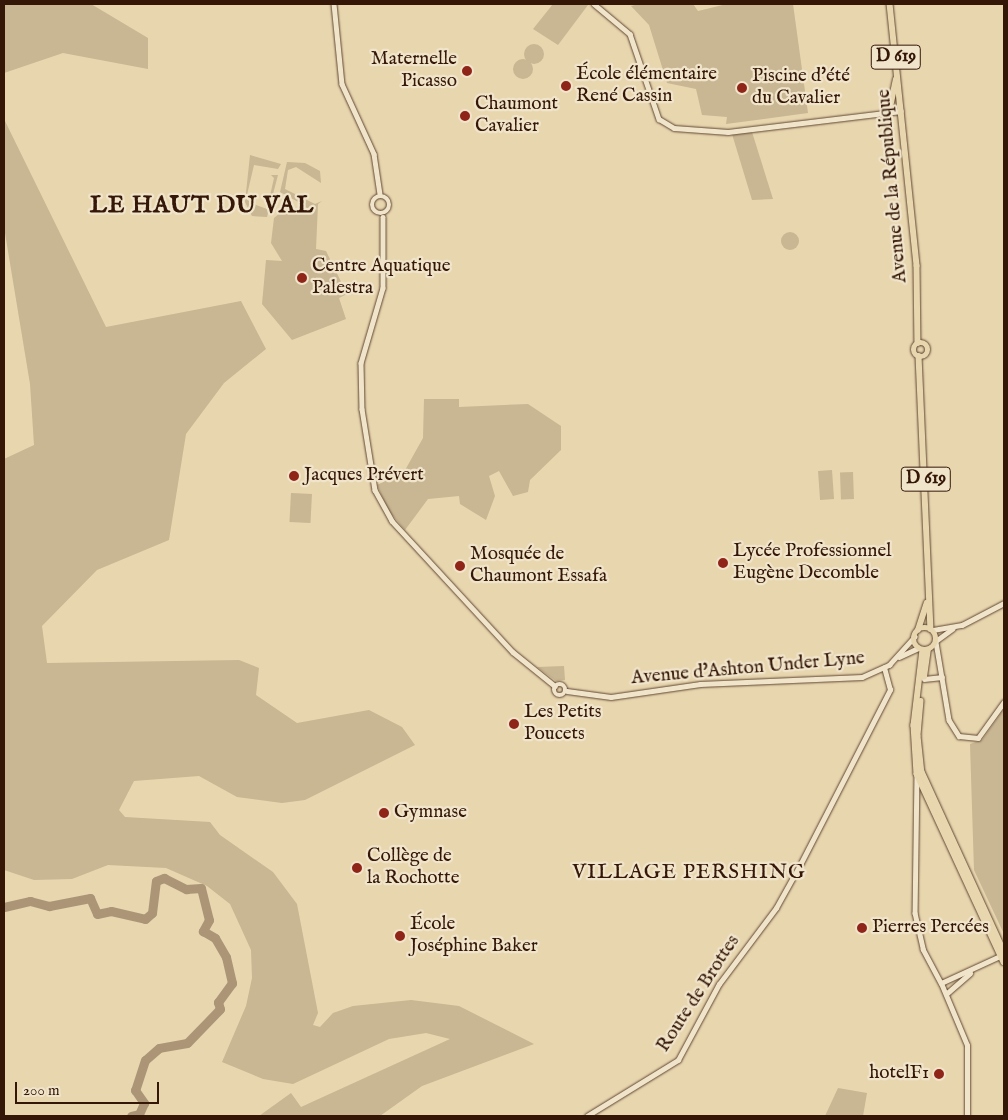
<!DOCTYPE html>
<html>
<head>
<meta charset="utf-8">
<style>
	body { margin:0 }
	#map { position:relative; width:1008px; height:1120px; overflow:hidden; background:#e8d6af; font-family:"IM FELL English",serif }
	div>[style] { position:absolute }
	.green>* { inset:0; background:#c9b692; transform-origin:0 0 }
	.round { border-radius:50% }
	.river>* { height:9px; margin:-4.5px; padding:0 4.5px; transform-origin:4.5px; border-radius:4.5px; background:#ab9576 }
	.roads { filter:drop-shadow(0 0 1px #614731) drop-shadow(0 0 1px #614731) }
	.tertiary>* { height:4.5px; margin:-2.25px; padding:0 2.25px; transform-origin:2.25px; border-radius:2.25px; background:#f0e4cb }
	.tertiary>.ring { margin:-2.25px; padding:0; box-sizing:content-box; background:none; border:4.5px solid #f0e4cb; border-radius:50% }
	.secondary>* { height:5px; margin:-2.5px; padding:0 2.5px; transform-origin:2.5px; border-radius:2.5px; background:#f0e4cb }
	.primary>* { height:5.5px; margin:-2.75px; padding:0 2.75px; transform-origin:2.75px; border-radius:2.75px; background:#e8d6af }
	.primary>.ring { margin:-2.75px; padding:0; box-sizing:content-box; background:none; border:5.5px solid #e8d6af; border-radius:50% }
	.dots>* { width:14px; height:14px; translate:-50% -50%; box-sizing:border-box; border:2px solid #f0e4cb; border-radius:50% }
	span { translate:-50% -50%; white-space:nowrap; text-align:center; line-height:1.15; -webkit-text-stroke:4.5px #f0e4cb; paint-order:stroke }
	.shield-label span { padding:1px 4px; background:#f0e4cb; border:1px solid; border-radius:4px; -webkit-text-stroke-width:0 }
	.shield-label { font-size:18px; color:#341707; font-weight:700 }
	.poi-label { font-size:19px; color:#341707 }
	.right { translate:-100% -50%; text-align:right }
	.left { translate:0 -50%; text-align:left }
	.street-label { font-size:19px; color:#341707 }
	.quarter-label { font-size:21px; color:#341707; letter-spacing:1px }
	.district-label { font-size:24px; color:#341707; font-weight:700; letter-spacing:1px }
	.frame { position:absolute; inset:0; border:5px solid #341707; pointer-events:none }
	.scale { position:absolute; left:15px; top:1082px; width:144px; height:22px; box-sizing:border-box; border:2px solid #341707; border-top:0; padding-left:6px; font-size:15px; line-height:18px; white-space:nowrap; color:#341707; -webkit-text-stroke:4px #f0e4cb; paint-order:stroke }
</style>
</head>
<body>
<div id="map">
	<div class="green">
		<i style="clip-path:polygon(4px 4px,91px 4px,148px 38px,148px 69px,63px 53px,4px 73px)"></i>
		<i style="clip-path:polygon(553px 4px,588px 5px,558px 45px,533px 29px)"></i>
		<i style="clip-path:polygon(639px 4px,693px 4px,698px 11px,727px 4px,793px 4px,808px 113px,726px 124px,727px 117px,702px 115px,696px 89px,667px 83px,649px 25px,631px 6px)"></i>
		<i class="round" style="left:524px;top:44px;width:20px;height:20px"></i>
		<i class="round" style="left:513px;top:59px;width:20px;height:20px"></i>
		<i style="clip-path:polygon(4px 119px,106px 327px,241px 301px,266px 349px,224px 383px,186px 434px,169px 540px,97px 570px,42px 626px,47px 663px,239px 660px,259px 668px,256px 695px,297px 723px,369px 710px,402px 727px,415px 745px,305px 800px,282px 803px,237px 797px,199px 776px,134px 781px,119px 810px,125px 817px,210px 822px,220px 835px,273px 872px,297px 904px,318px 1013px,313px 1025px,320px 1027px,333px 1013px,353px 1006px,411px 1000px,459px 1006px,534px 1044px,422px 1086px,380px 1116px,259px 1116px,291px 1093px,301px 1107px,450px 1039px,426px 1033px,389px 1039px,293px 1084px,263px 1079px,222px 1062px,246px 1006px,252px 978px,251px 950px,230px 904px,207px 886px,166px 868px,108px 865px,72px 879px,34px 880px,4px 870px,4px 459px,34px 445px,30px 384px,4px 227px)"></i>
		<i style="clip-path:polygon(752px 132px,773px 199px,752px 200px,732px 134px)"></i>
		<i style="clip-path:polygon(250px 155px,281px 164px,278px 169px,254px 165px,246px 199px,253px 204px,267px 209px,274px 178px,271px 175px,278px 175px,267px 217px,252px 216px,245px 202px)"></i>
		<i style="clip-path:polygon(287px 162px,305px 163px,320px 171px,321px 183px,296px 167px,288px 170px,285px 189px,315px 204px,322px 201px,318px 204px,316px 249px,326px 251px,347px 294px,339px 298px,346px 319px,292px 340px,262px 304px,266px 260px,282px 261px,271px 243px,274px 218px,280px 213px,303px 211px,302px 204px,280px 192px)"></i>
		<i class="round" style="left:781px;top:232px;width:18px;height:18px"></i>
		<i style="clip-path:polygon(424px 399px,459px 399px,459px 407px,528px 404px,561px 426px,561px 450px,530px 480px,528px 492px,513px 496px,499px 471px,489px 476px,495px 496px,486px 520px,460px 504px,459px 496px,428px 499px,405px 530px,388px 510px,377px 485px,404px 472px,423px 438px)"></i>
		<i style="left:832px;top:470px;width:29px;height:14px;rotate:86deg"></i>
		<i style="left:853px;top:472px;width:27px;height:13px;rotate:88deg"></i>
		<i style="left:291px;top:493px;width:21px;height:29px;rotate:3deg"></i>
		<i style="clip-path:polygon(564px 666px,565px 680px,556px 681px,537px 667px)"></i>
		<i style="clip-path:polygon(1004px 709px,1004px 934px,974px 870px,970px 744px,982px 740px)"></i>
		<i style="clip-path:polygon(838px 1088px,867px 1093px,863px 1116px,825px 1116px)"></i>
	</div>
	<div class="river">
		<i style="left:4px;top:907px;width:27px;rotate:-13deg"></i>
		<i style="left:30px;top:901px;width:20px;rotate:15deg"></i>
		<i style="left:49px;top:906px;width:42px;rotate:-11deg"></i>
		<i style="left:90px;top:898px;width:17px;rotate:66deg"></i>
		<i style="left:97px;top:914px;width:14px;rotate:-12deg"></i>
		<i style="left:111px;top:911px;width:35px;rotate:13deg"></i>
		<i style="left:145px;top:919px;width:9px;rotate:-41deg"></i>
		<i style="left:152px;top:913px;width:32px;rotate:-83deg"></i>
		<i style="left:156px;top:881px;width:9px;rotate:-21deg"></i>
		<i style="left:164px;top:878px;width:25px;rotate:27deg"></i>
		<i style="left:186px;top:889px;width:15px;rotate:-4deg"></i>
		<i style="left:201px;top:888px;width:33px;rotate:76deg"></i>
		<i style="left:209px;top:920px;width:13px;rotate:119deg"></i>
		<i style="left:203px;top:931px;width:14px;rotate:30deg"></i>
		<i style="left:215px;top:938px;width:22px;rotate:60deg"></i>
		<i style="left:226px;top:957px;width:27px;rotate:77deg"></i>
		<i style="left:232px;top:983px;width:24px;rotate:126deg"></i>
		<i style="left:218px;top:1002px;width:7px;rotate:74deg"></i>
		<i style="left:220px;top:1009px;width:47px;rotate:134.1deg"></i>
		<i style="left:187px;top:1043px;width:28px;rotate:170deg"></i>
		<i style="left:159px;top:1048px;width:18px;rotate:139deg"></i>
		<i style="left:145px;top:1060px;width:32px;rotate:108deg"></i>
		<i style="left:135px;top:1090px;width:16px;rotate:55deg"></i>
		<i style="left:144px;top:1103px;width:12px;rotate:114deg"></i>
		<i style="left:139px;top:1114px;width:8px;rotate:166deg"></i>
	</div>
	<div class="roads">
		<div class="tertiary">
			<i style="left:334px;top:4px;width:80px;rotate:84.3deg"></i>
			<i style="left:342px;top:84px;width:77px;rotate:65.4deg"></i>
			<i style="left:374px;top:154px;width:40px;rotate:81.5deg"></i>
			<i style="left:594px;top:4px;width:47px;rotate:39.8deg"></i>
			<i style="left:630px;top:34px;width:90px;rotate:71.2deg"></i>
			<i style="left:659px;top:119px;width:17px;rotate:31deg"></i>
			<i style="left:674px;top:128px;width:54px;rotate:4.2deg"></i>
			<i style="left:728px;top:132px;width:174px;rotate:-6.9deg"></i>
			<i class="ring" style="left:372px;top:196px;width:13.5px;height:13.5px"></i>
			<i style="left:383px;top:217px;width:71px;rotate:90deg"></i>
			<i style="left:383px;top:288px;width:78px;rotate:106.3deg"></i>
			<i style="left:361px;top:363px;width:46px;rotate:88.8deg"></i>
			<i style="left:362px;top:409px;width:82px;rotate:80.9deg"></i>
			<i style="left:375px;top:490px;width:35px;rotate:61deg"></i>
			<i style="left:392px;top:521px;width:178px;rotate:47.3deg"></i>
			<i style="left:513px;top:652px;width:54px;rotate:39deg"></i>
			<i style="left:933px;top:630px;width:29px;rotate:-10deg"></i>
			<i style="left:962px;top:625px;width:47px;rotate:-27.6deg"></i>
			<i style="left:937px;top:640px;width:19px;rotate:-36deg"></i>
			<i style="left:936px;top:642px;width:79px;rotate:80.5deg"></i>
			<i style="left:949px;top:720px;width:19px;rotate:58deg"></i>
			<i style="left:959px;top:736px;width:19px;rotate:6deg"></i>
			<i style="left:978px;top:738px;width:44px;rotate:-54.2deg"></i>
			<i style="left:899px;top:657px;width:21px;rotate:-25deg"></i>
			<i style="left:924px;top:679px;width:18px;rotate:-6deg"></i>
			<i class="ring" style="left:554px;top:684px;width:7.5px;height:7.5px"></i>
			<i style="left:567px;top:691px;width:44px;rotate:7.8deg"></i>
			<i style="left:611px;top:697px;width:90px;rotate:-8.3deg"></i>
			<i style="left:700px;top:684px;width:162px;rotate:-2.5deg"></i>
			<i style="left:862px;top:677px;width:30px;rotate:-24deg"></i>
			<i style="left:889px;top:665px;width:38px;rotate:-48deg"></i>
			<i style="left:917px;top:774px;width:139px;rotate:90.8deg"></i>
			<i style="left:915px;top:913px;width:37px;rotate:77deg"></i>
			<i style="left:923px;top:949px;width:38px;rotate:62deg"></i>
			<i style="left:587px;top:1116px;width:107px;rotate:-31.6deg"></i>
			<i style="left:678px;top:1060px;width:86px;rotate:-61.7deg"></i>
			<i style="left:719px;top:984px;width:95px;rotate:-53.1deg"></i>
			<i style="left:776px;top:908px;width:51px;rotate:-60.9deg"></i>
			<i style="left:801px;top:863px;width:195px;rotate:-62.8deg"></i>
			<i style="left:890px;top:690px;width:23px;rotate:-105deg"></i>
		</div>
		<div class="secondary">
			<i style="left:946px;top:994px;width:32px;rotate:-41deg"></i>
			<i style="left:967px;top:1116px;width:71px;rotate:-90deg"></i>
			<i style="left:967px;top:1045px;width:67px;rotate:-112.8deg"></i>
			<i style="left:941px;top:983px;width:69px;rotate:-24.7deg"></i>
		</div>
		<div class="primary">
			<i style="left:890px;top:4px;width:263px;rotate:84.1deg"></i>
			<i style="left:917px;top:266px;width:77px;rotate:89.3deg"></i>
			<i style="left:889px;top:112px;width:33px;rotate:-78deg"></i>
			<i class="ring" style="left:914px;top:343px;width:8.5px;height:8.5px"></i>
			<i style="left:919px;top:356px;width:273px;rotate:87.5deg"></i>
			<i class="ring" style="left:914px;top:628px;width:16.5px;height:16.5px"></i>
			<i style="left:918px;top:630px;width:28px;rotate:-72deg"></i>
			<i style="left:923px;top:650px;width:76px;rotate:96.8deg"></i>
			<i style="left:914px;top:725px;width:49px;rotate:86.5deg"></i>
			<i style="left:917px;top:774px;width:207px;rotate:65.2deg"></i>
			<i style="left:924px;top:677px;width:27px;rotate:-82deg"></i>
			<i style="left:921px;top:701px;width:35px;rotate:95deg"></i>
			<i style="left:918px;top:736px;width:36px;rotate:84deg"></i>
			<i style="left:922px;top:772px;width:197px;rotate:65.4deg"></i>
		</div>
	</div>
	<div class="dots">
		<i style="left:467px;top:71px;background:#8f2418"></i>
		<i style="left:566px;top:86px;background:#8f2418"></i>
		<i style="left:742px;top:88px;background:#8f2418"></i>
		<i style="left:465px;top:116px;background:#8f2418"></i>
		<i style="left:302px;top:278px;background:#8f2418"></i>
		<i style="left:294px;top:476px;background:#8f2418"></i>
		<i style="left:723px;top:563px;background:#8f2418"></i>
		<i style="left:460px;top:566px;background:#8f2418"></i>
		<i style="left:514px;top:724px;background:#8f2418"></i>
		<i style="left:384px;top:813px;background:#8f2418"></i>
		<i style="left:357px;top:868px;background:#8f2418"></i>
		<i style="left:862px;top:928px;background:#8f2418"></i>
		<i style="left:400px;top:936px;background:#8f2418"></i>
		<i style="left:939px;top:1074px;background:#8f2418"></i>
	</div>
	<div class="shield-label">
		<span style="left:896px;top:57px">D 619</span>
		<span style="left:926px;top:479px">D 619</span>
	</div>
	<div class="poi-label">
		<span class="right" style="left:457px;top:71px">Maternelle<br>Picasso</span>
		<span class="left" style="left:576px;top:86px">École élémentaire<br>René Cassin</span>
		<span class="left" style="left:752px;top:88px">Piscine d'été<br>du Cavalier</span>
		<span class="left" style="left:475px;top:116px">Chaumont<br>Cavalier</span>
		<span class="left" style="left:312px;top:278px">Centre Aquatique<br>Palestra</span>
		<span class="left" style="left:304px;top:476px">Jacques Prévert</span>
		<span class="left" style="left:733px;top:563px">Lycée Professionnel<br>Eugène Decomble</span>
		<span class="left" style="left:470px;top:566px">Mosquée de<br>Chaumont Essafa</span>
		<span class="left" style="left:524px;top:724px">Les Petits<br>Poucets</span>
		<span class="left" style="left:394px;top:813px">Gymnase</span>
		<span class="left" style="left:367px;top:868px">Collège de<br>la Rochotte</span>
		<span class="left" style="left:410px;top:936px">École<br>Joséphine Baker</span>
		<span class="left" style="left:872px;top:928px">Pierres Percées</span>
		<span class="right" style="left:929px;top:1074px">hotelF1</span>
	</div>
	<div class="street-label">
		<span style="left:893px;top:186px;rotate:-95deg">Avenue de la République</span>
		<span style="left:748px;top:669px;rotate:-5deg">Avenue d'Ashton Under Lyne</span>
		<span style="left:699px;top:994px;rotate:-57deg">Route de Brottes</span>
	</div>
	<div class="quarter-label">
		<span style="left:689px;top:873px">VILLAGE PERSHING</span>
	</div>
	<div class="district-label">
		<span style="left:202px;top:206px">LE HAUT DU VAL</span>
	</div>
	<div class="frame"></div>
	<div class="scale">200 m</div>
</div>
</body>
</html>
